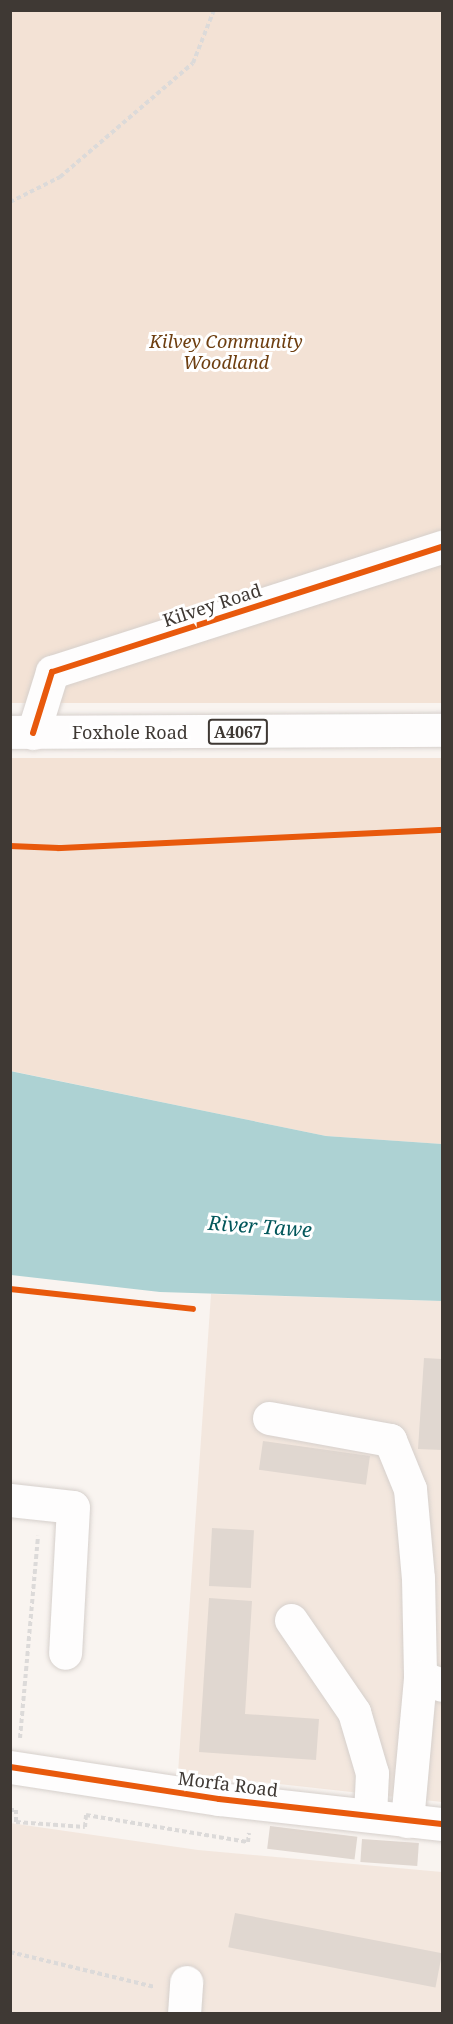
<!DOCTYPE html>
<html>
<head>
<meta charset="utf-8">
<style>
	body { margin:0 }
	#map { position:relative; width:453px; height:2024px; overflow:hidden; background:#f9f4f0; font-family:"Noto Serif",serif }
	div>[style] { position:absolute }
	.built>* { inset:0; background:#f3e7de }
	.green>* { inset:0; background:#f3e2d5; transform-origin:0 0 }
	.water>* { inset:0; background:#add2d3 }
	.building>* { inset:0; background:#e0d7d0; transform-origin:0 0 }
	.path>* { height:4px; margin-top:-2px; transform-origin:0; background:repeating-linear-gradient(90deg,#dcdad9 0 4.5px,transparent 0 7.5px) }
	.roads { filter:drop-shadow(0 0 2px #d6d0cc) drop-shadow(0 0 2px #d6d0cc) }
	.minor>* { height:33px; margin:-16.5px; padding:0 16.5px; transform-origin:16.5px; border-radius:16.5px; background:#fefdfd }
	.major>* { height:33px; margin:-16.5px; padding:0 16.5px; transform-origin:16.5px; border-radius:16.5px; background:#fefdfd }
	.cycleway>* { height:6px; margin:-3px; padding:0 3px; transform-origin:3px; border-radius:3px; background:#e8590c }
	span { translate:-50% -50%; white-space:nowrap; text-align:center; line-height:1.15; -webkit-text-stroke:6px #fff; paint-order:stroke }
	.shield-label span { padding:2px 4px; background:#fff; border:2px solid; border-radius:4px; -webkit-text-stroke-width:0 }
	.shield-label { font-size:16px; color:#3f3934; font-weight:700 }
	.park-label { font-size:18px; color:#6e3f11; font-style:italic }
	.street-label { font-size:18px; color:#3f3934 }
	.water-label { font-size:20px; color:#03575b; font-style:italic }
	.frame { position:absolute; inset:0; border:12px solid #3f3934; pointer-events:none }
</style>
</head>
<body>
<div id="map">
	<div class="built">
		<i style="clip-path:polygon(211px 1294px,442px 1301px,442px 1802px,178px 1773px)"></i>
		<i style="clip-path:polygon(10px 1823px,198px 1850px,442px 1872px,442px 2013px,11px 2013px)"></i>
	</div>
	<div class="green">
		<i style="left:10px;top:11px;width:432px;height:692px"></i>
		<i style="clip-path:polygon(10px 758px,442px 758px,442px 1144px,326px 1136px,11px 1071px)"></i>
	</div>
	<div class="water">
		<i style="clip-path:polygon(10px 1071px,326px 1136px,442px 1144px,442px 1301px,160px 1292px,11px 1275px)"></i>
	</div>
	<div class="building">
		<i style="clip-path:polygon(424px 1358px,442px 1359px,442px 1450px,418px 1449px)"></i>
		<i style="left:263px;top:1441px;width:108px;height:29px;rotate:8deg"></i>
		<i style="left:212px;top:1528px;width:42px;height:58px;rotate:3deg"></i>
		<i style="clip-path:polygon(209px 1598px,252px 1601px,245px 1714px,319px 1719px,316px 1760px,199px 1752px)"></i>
		<i style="left:270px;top:1826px;width:88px;height:23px;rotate:7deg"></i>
		<i style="left:362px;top:1839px;width:57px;height:23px;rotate:4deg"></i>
		<i style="left:235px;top:1913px;width:211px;height:35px;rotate:11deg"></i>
	</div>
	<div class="path">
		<i style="left:10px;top:202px;width:56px;rotate:-26.6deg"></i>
		<i style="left:60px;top:177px;width:175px;rotate:-40.6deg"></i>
		<i style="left:193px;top:63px;width:57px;rotate:-68.4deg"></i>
		<i style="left:20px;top:1738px;width:203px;rotate:-84.9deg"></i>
		<i style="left:10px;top:1810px;width:6px"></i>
		<i style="left:16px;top:1810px;width:12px;rotate:90deg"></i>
		<i style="left:16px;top:1822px;width:69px;rotate:4.1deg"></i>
		<i style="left:85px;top:1827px;width:12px;rotate:-85deg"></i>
		<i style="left:86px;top:1815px;width:164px;rotate:9.5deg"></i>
		<i style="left:248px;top:1842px;width:9px;rotate:-84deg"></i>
		<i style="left:10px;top:1952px;width:149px;rotate:13.6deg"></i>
	</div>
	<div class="roads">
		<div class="minor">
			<i style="left:33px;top:733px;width:64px;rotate:-72.7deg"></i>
			<i style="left:52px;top:672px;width:410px;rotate:-17.8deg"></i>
			<i style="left:269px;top:1418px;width:123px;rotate:10.3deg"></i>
			<i style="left:390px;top:1440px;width:53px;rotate:67.8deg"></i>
			<i style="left:410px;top:1489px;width:89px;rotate:84.9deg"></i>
			<i style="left:418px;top:1578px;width:99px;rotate:88.8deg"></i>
			<i style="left:420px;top:1677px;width:23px;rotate:20deg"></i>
			<i style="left:10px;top:1500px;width:63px;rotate:6.3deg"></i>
			<i style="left:73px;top:1507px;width:146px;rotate:93.1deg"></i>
			<i style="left:291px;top:1620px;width:112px;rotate:55.6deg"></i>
			<i style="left:354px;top:1712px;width:64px;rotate:73.6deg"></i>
			<i style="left:372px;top:1773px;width:42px;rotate:92.7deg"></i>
			<i style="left:10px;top:1767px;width:211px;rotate:8.7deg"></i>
			<i style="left:219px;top:1799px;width:224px;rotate:6.4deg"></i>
			<i style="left:407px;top:1821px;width:145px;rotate:-84.8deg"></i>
			<i style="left:184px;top:2014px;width:32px;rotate:-86deg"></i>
		</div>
		<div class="major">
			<i style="left:10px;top:732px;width:432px;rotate:-0.3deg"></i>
		</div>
	</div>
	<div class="cycleway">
		<i style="left:33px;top:733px;width:64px;rotate:-72.7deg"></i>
		<i style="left:52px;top:672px;width:410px;rotate:-17.8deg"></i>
		<i style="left:10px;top:846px;width:49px;rotate:2.3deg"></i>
		<i style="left:59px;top:848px;width:383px;rotate:-2.7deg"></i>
		<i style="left:10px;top:1289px;width:184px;rotate:6.2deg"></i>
		<i style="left:10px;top:1767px;width:211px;rotate:8.7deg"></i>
		<i style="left:219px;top:1799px;width:224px;rotate:6.4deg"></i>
	</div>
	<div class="shield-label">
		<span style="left:238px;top:732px">A4067</span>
	</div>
	<div class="park-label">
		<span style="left:226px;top:352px">Kilvey Community<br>Woodland</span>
	</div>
	<div class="street-label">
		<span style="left:212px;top:605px;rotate:-18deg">Kilvey Road</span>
		<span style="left:130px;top:732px">Foxhole Road</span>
		<span style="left:228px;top:1784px;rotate:7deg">Morfa Road</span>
	</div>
	<div class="water-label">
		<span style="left:260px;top:1226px;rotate:4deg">River Tawe</span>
	</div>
	<div class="frame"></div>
</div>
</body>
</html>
